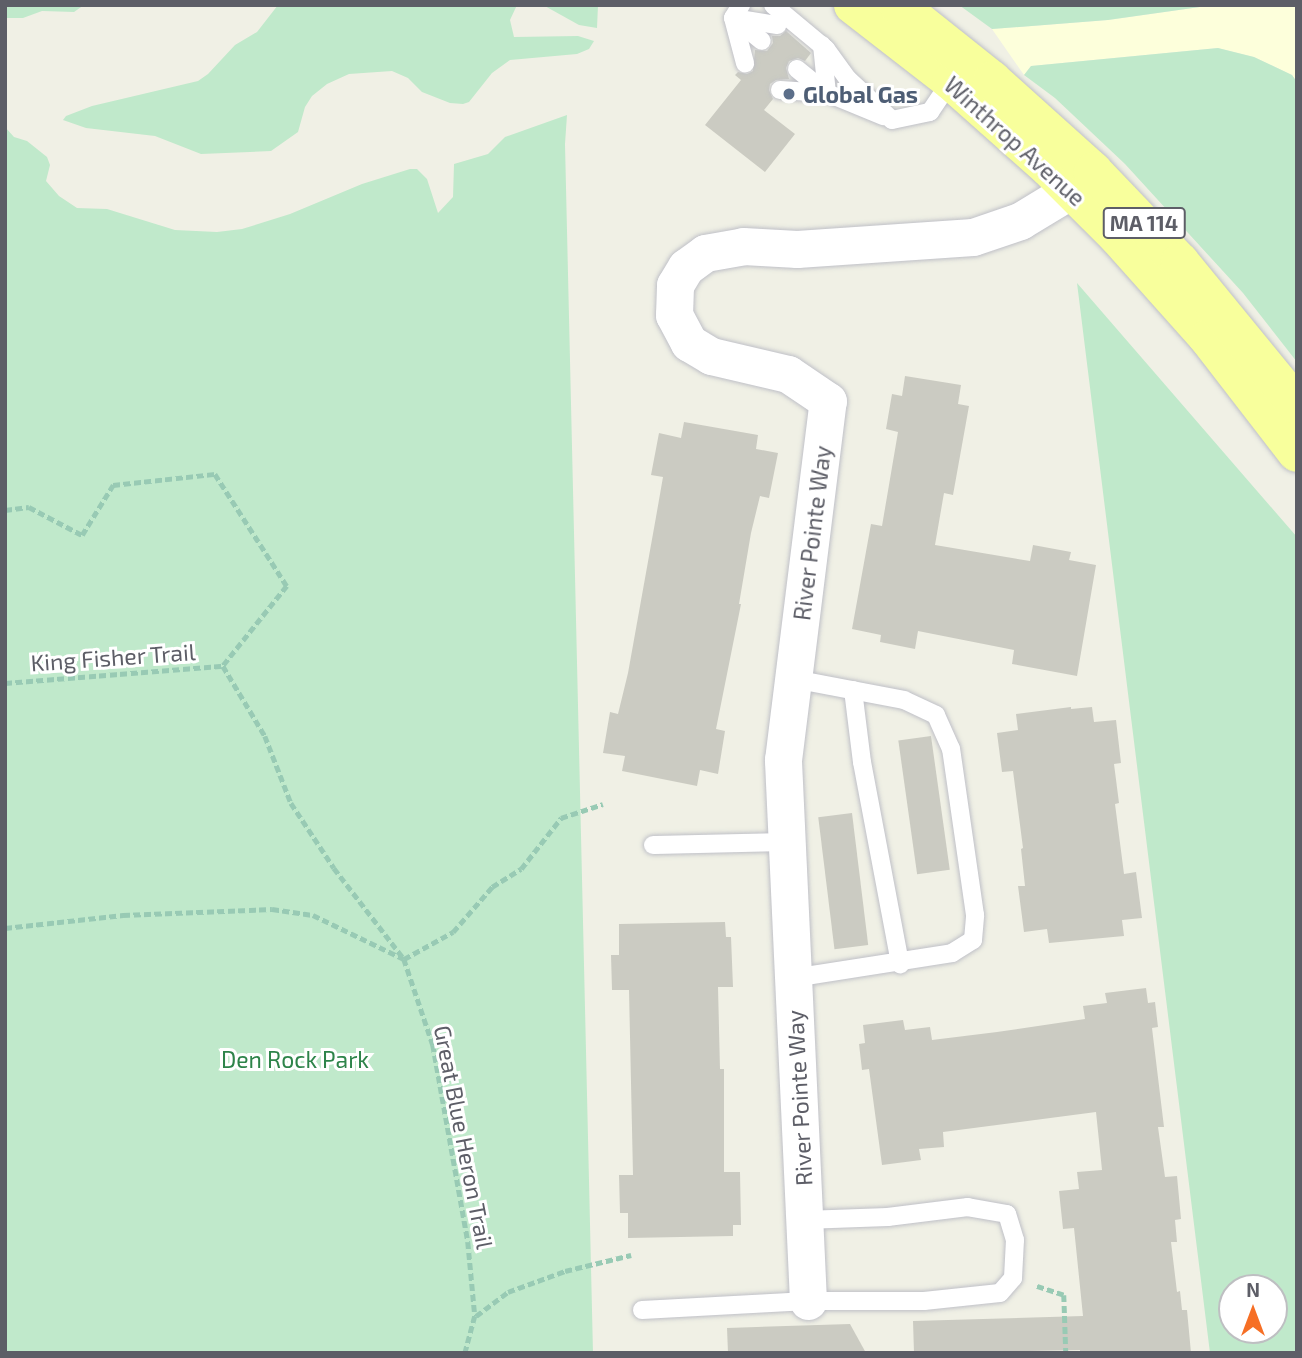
<!DOCTYPE html>
<html>
<head>
<meta charset="utf-8">
<style>
	body { margin:0 }
	#map { position:relative; width:1302px; height:1358px; overflow:hidden; background:#f0f0e5; font-family:"Exo 2",sans-serif }
	div>[style] { position:absolute }
	.commercial>* { inset:0; background:#fdffdb }
	.green>* { inset:0; background:#c0e9cb }
	.building>* { inset:0; background:#cbcbc2; transform-origin:0 0 }
	.path>* { height:4.5px; margin-top:-2.25px; transform-origin:0; background:repeating-linear-gradient(90deg,#98cab4 0 7px,transparent 0 10.5px) }
	.roads { filter:drop-shadow(0 0 2px #bfc0c7) drop-shadow(0 0 2px #bfc0c7) }
	.service>* { height:18px; margin:-9px; padding:0 9px; transform-origin:9px; border-radius:9px; background:#fff }
	.minor>* { height:37px; margin:-18.5px; padding:0 18.5px; transform-origin:18.5px; border-radius:18.5px; background:#fff }
	.trunk>* { height:38px; margin:-19px; padding:0 19px; transform-origin:19px; border-radius:19px; background:#f8ff9c }
	.dots>* { width:19px; height:19px; translate:-50% -50%; box-sizing:border-box; border:4px solid #fff; border-radius:50% }
	span { translate:-50% -50%; white-space:nowrap; text-align:center; line-height:1.15; -webkit-text-stroke:6px #fff; paint-order:stroke }
	.shield-label span { padding:2px 5px; background:#fff; border:2px solid; border-radius:5px; -webkit-text-stroke-width:0 }
	.shield-label { font-size:21px; color:#5d5e67; font-weight:700 }
	.service-label { font-size:23px; color:#4e5e75; font-weight:700 }
	.left { translate:0 -50%; text-align:left }
	.street-label { font-size:23px; color:#5d5e67 }
	.park-label { font-size:23px; color:#2e844a }
	.frame { position:absolute; inset:0; border:7px solid #5d5e67; pointer-events:none }
	.north { position:absolute; left:1218px; top:1274px; width:70px; height:70px; box-sizing:border-box; background:#fff; border:2px solid #bebfc2; border-radius:50%; rotate:0deg; font-size:19px; font-weight:700; line-height:28px; text-align:center; color:#5d5e67 }
	.north::after { content:''; display:block; margin:auto; width:24px; height:32px; background:#f66f25; clip-path:polygon(50% 0,100% 100%,50% 72%,0 100%) }
</style>
</head>
<body>
<div id="map">
	<div class="commercial">
		<i style="clip-path:polygon(1214px 5px,1297px 5px,1297px 83px,1292px 75px,1254px 57px,1218px 48px,1031px 66px,1024px 75px,992px 29px,1108px 20px)"></i>
	</div>
	<div class="green">
		<i style="clip-path:polygon(5px 5px,84px 5px,74px 12px,42px 11px,23px 18px,5px 18px)"></i>
		<i style="clip-path:polygon(278px 5px,517px 5px,510px 20px,514px 37px,578px 36px,594px 41px,589px 49px,577px 54px,510px 60px,492px 73px,469px 102px,463px 104px,450px 103px,422px 92px,408px 78px,392px 71px,349px 74px,327px 84px,312px 96px,305px 107px,298px 132px,271px 151px,201px 154px,155px 136px,86px 128px,63px 120px,66px 116px,92px 106px,198px 81px,208px 74px,235px 45px,257px 32px)"></i>
		<i style="clip-path:polygon(543px 5px,598px 5px,597px 28px,579px 25px)"></i>
		<i style="clip-path:polygon(959px 5px,1214px 5px,1108px 20px,992px 29px)"></i>
		<i style="clip-path:polygon(1218px 48px,1254px 57px,1292px 75px,1297px 82px,1297px 362px,1243px 293px,1125px 164px,1055px 98px,1024px 75px,1031px 66px)"></i>
		<i style="clip-path:polygon(567px 115px,565px 144px,593px 1353px,5px 1353px,5px 127px,14px 137px,27px 141px,47px 157px,50px 165px,46px 181px,59px 196px,77px 208px,107px 209px,175px 230px,217px 232px,242px 229px,290px 214px,362px 184px,410px 169px,417px 169px,427px 179px,438px 213px,453px 197px,454px 164px,488px 154px,505px 137px)"></i>
		<i style="clip-path:polygon(evenodd,1077px 283px,1297px 537px,1297px 1353px,1210px 1353px,1077px 283px,1232px 1288px,1274px 1288px,1274px 1330px,1232px 1330px,1232px 1288px)"></i>
	</div>
	<div class="building">
		<i style="clip-path:polygon(786px 31px,811px 53px,805px 61px,798px 58px,789px 61px,786px 68px,789px 79px,776px 80px,770px 84px,769px 90px,773px 99px,764px 110px,795px 134px,765px 172px,705px 125px,741px 80px,735px 75px,738px 72px,747px 74px,753px 71px,755px 50px,767px 51px,773px 43px,772px 36px,780px 36px)"></i>
		<i style="clip-path:polygon(905px 376px,961px 385px,958px 404px,969px 406px,953px 495px,944px 493px,935px 545px,1030px 561px,1033px 545px,1071px 552px,1069px 560px,1096px 565px,1077px 676px,1012px 664px,1014px 650px,918px 631px,915px 649px,880px 642px,881px 635px,852px 629px,871px 524px,882px 526px,898px 432px,886px 429px,892px 394px,902px 396px)"></i>
		<i style="clip-path:polygon(684px 422px,758px 435px,756px 449px,778px 453px,769px 498px,760px 496px,751px 533px,739px 604px,741px 604px,716px 729px,725px 731px,718px 774px,700px 770px,697px 786px,622px 771px,625px 756px,603px 753px,610px 712px,618px 714px,628px 673px,656px 517px,663px 477px,651px 475px,659px 433px,681px 438px)"></i>
		<i style="clip-path:polygon(1071px 707px,1071px 709px,1092px 707px,1094px 722px,1116px 720px,1121px 763px,1114px 764px,1119px 803px,1115px 804px,1124px 874px,1136px 872px,1142px 918px,1122px 920px,1124px 936px,1049px 943px,1047px 929px,1024px 932px,1018px 886px,1025px 886px,1021px 849px,1023px 848px,1013px 771px,1002px 772px,997px 733px,1018px 730px,1016px 714px)"></i>
		<i style="left:931px;top:736px;width:135px;height:33px;rotate:82deg"></i>
		<i style="left:852px;top:813px;width:133px;height:34px;rotate:83deg"></i>
		<i style="clip-path:polygon(725px 922px,726px 937px,731px 937px,733px 987px,718px 987px,720px 1069px,724px 1069px,724px 1172px,740px 1172px,741px 1225px,733px 1225px,733px 1236px,628px 1238px,628px 1213px,620px 1213px,619px 1175px,633px 1175px,629px 990px,612px 990px,611px 955px,619px 955px,619px 924px)"></i>
		<i style="clip-path:polygon(1146px 988px,1148px 1003px,1155px 1002px,1158px 1027px,1152px 1028px,1164px 1127px,1158px 1127px,1165px 1177px,1177px 1176px,1181px 1219px,1175px 1220px,1177px 1242px,1171px 1242px,1177px 1292px,1180px 1291px,1182px 1310px,1187px 1310px,1191px 1353px,1080px 1353px,1080px 1350px,914px 1353px,913px 1321px,1083px 1316px,1074px 1228px,1063px 1229px,1059px 1191px,1079px 1189px,1077px 1172px,1102px 1170px,1096px 1112px,943px 1132px,944px 1147px,919px 1149px,921px 1160px,882px 1165px,869px 1069px,862px 1070px,859px 1044px,865px 1043px,863px 1025px,903px 1020px,905px 1030px,930px 1027px,932px 1040px,997px 1032px,1085px 1019px,1083px 1006px,1107px 1003px,1105px 993px)"></i>
		<i style="clip-path:polygon(850px 1324px,866px 1353px,728px 1353px,727px 1328px)"></i>
	</div>
	<div class="path">
		<i style="left:5px;top:510px;width:24px;rotate:-7deg"></i>
		<i style="left:29px;top:507px;width:60px;rotate:27.8deg"></i>
		<i style="left:82px;top:535px;width:59px;rotate:-58.2deg"></i>
		<i style="left:113px;top:485px;width:103px;rotate:-6.2deg"></i>
		<i style="left:215px;top:474px;width:133px;rotate:57.3deg"></i>
		<i style="left:287px;top:586px;width:102px;rotate:128.7deg"></i>
		<i style="left:223px;top:666px;width:82px;rotate:59deg"></i>
		<i style="left:265px;top:736px;width:72px;rotate:68.8deg"></i>
		<i style="left:291px;top:803px;width:78px;rotate:56.5deg"></i>
		<i style="left:334px;top:868px;width:115px;rotate:52.4deg"></i>
		<i style="left:404px;top:959px;width:91px;rotate:71.4deg"></i>
		<i style="left:433px;top:1045px;width:200px;rotate:79.9deg"></i>
		<i style="left:468px;top:1242px;width:74px;rotate:84.6deg"></i>
		<i style="left:475px;top:1316px;width:38px;rotate:105deg"></i>
		<i style="left:5px;top:683px;width:219px;rotate:-4.5deg"></i>
		<i style="left:5px;top:928px;width:119px;rotate:-6.3deg"></i>
		<i style="left:123px;top:915px;width:149px;rotate:-2.3deg"></i>
		<i style="left:272px;top:909px;width:41px;rotate:8.3deg"></i>
		<i style="left:313px;top:915px;width:101px;rotate:25.8deg"></i>
		<i style="left:404px;top:959px;width:56px;rotate:-28.9deg"></i>
		<i style="left:453px;top:932px;width:60px;rotate:-49.1deg"></i>
		<i style="left:492px;top:887px;width:34px;rotate:-32deg"></i>
		<i style="left:521px;top:869px;width:65px;rotate:-51.9deg"></i>
		<i style="left:561px;top:818px;width:44px;rotate:-18.4deg"></i>
		<i style="left:1037px;top:1286px;width:28px;rotate:18deg"></i>
		<i style="left:1064px;top:1295px;width:58px;rotate:88deg"></i>
		<i style="left:476px;top:1316px;width:40px;rotate:-37deg"></i>
		<i style="left:508px;top:1292px;width:61px;rotate:-20.2deg"></i>
		<i style="left:565px;top:1271px;width:68px;rotate:-13.6deg"></i>
	</div>
	<div class="roads">
		<div class="service">
			<i style="left:741px;top:5px;width:15px;rotate:122deg"></i>
			<i style="left:733px;top:18px;width:47px;rotate:75.1deg"></i>
			<i style="left:773px;top:5px;width:69px;rotate:39.7deg"></i>
			<i style="left:826px;top:49px;width:37px;rotate:54deg"></i>
			<i style="left:848px;top:79px;width:60px;rotate:43deg"></i>
			<i style="left:892px;top:120px;width:39px;rotate:-12deg"></i>
			<i style="left:930px;top:112px;width:40px;rotate:-56deg"></i>
			<i style="left:733px;top:18px;width:45px;rotate:9deg"></i>
			<i style="left:736px;top:20px;width:33px;rotate:39deg"></i>
			<i style="left:822px;top:45px;width:48px;rotate:84.1deg"></i>
			<i style="left:827px;top:93px;width:61px;rotate:22.3deg"></i>
			<i style="left:797px;top:69px;width:38px;rotate:39deg"></i>
			<i style="left:780px;top:90px;width:47px;rotate:3.7deg"></i>
			<i style="left:853px;top:690px;width:73px;rotate:82.9deg"></i>
			<i style="left:862px;top:762px;width:206px;rotate:79.3deg"></i>
			<i style="left:653px;top:845px;width:134px;rotate:-1.3deg"></i>
			<i style="left:793px;top:978px;width:161px;rotate:-8.9deg"></i>
			<i style="left:952px;top:953px;width:25px;rotate:-32deg"></i>
			<i style="left:973px;top:940px;width:25px;rotate:-85deg"></i>
			<i style="left:975px;top:915px;width:168px;rotate:-98.2deg"></i>
			<i style="left:951px;top:749px;width:37px;rotate:-114deg"></i>
			<i style="left:936px;top:715px;width:35px;rotate:-155deg"></i>
			<i style="left:904px;top:700px;width:112px;rotate:-169.2deg"></i>
			<i style="left:642px;top:1310px;width:166px;rotate:-3.1deg"></i>
			<i style="left:808px;top:1301px;width:116px"></i>
			<i style="left:924px;top:1301px;width:76px;rotate:-6deg"></i>
			<i style="left:1000px;top:1293px;width:20px;rotate:-49deg"></i>
			<i style="left:1013px;top:1278px;width:38px;rotate:-87deg"></i>
			<i style="left:1015px;top:1240px;width:27px;rotate:-107deg"></i>
			<i style="left:1007px;top:1214px;width:40px;rotate:-170deg"></i>
			<i style="left:968px;top:1207px;width:81px;rotate:172.9deg"></i>
			<i style="left:888px;top:1217px;width:84px;rotate:178deg"></i>
		</div>
		<div class="minor">
			<i style="left:808px;top:1301px;width:542px;rotate:-92.65deg"></i>
			<i style="left:783px;top:760px;width:362px;rotate:-82.9deg"></i>
			<i style="left:828px;top:401px;width:48px;rotate:-146deg"></i>
			<i style="left:788px;top:374px;width:79px;rotate:-166.8deg"></i>
			<i style="left:711px;top:356px;width:26px;rotate:-149deg"></i>
			<i style="left:689px;top:343px;width:32px;rotate:-118deg"></i>
			<i style="left:674px;top:315px;width:30px;rotate:-88deg"></i>
			<i style="left:675px;top:285px;width:21px;rotate:-59deg"></i>
			<i style="left:686px;top:267px;width:24px;rotate:-36deg"></i>
			<i style="left:705px;top:253px;width:39px;rotate:-10deg"></i>
			<i style="left:743px;top:246px;width:54px;rotate:3.2deg"></i>
			<i style="left:797px;top:249px;width:176px;rotate:-3.9deg"></i>
			<i style="left:973px;top:237px;width:50px;rotate:-18.8deg"></i>
			<i style="left:1020px;top:221px;width:60px;rotate:-31.3deg"></i>
		</div>
		<div class="trunk">
			<i style="left:853px;top:5px;width:124px;rotate:37.8deg"></i>
			<i style="left:951px;top:81px;width:131px;rotate:41.6deg"></i>
			<i style="left:1049px;top:168px;width:98px;rotate:45deg"></i>
			<i style="left:1118px;top:237px;width:135px;rotate:48.3deg"></i>
			<i style="left:1208px;top:338px;width:145px;rotate:52.3deg"></i>
			<i style="left:898px;top:5px;width:120px;rotate:38.6deg"></i>
			<i style="left:992px;top:80px;width:136px;rotate:42deg"></i>
			<i style="left:1093px;top:171px;width:126px;rotate:46.3deg"></i>
			<i style="left:1180px;top:262px;width:185px;rotate:50.7deg"></i>
		</div>
	</div>
	<div class="dots">
		<i style="left:789px;top:94px;background:#5c6f8a"></i>
	</div>
	<div class="shield-label">
		<span style="left:1144px;top:223px">MA 114</span>
	</div>
	<div class="service-label">
		<span class="left" style="left:803px;top:94px">Global Gas</span>
	</div>
	<div class="street-label">
		<span style="left:1015px;top:141px;rotate:42deg">Winthrop Avenue</span>
		<span style="left:812px;top:533px;rotate:-83deg">River Pointe Way</span>
		<span style="left:113px;top:657px;rotate:-4deg">King Fisher Trail</span>
		<span style="left:799px;top:1098px;rotate:-93deg">River Pointe Way</span>
		<span style="left:464px;top:1137px;rotate:79deg">Great Blue Heron Trail</span>
	</div>
	<div class="park-label">
		<span style="left:295px;top:1059px">Den Rock Park</span>
	</div>
	<div class="frame"></div>
	<div class="north">N</div>
</div>
</body>
</html>
